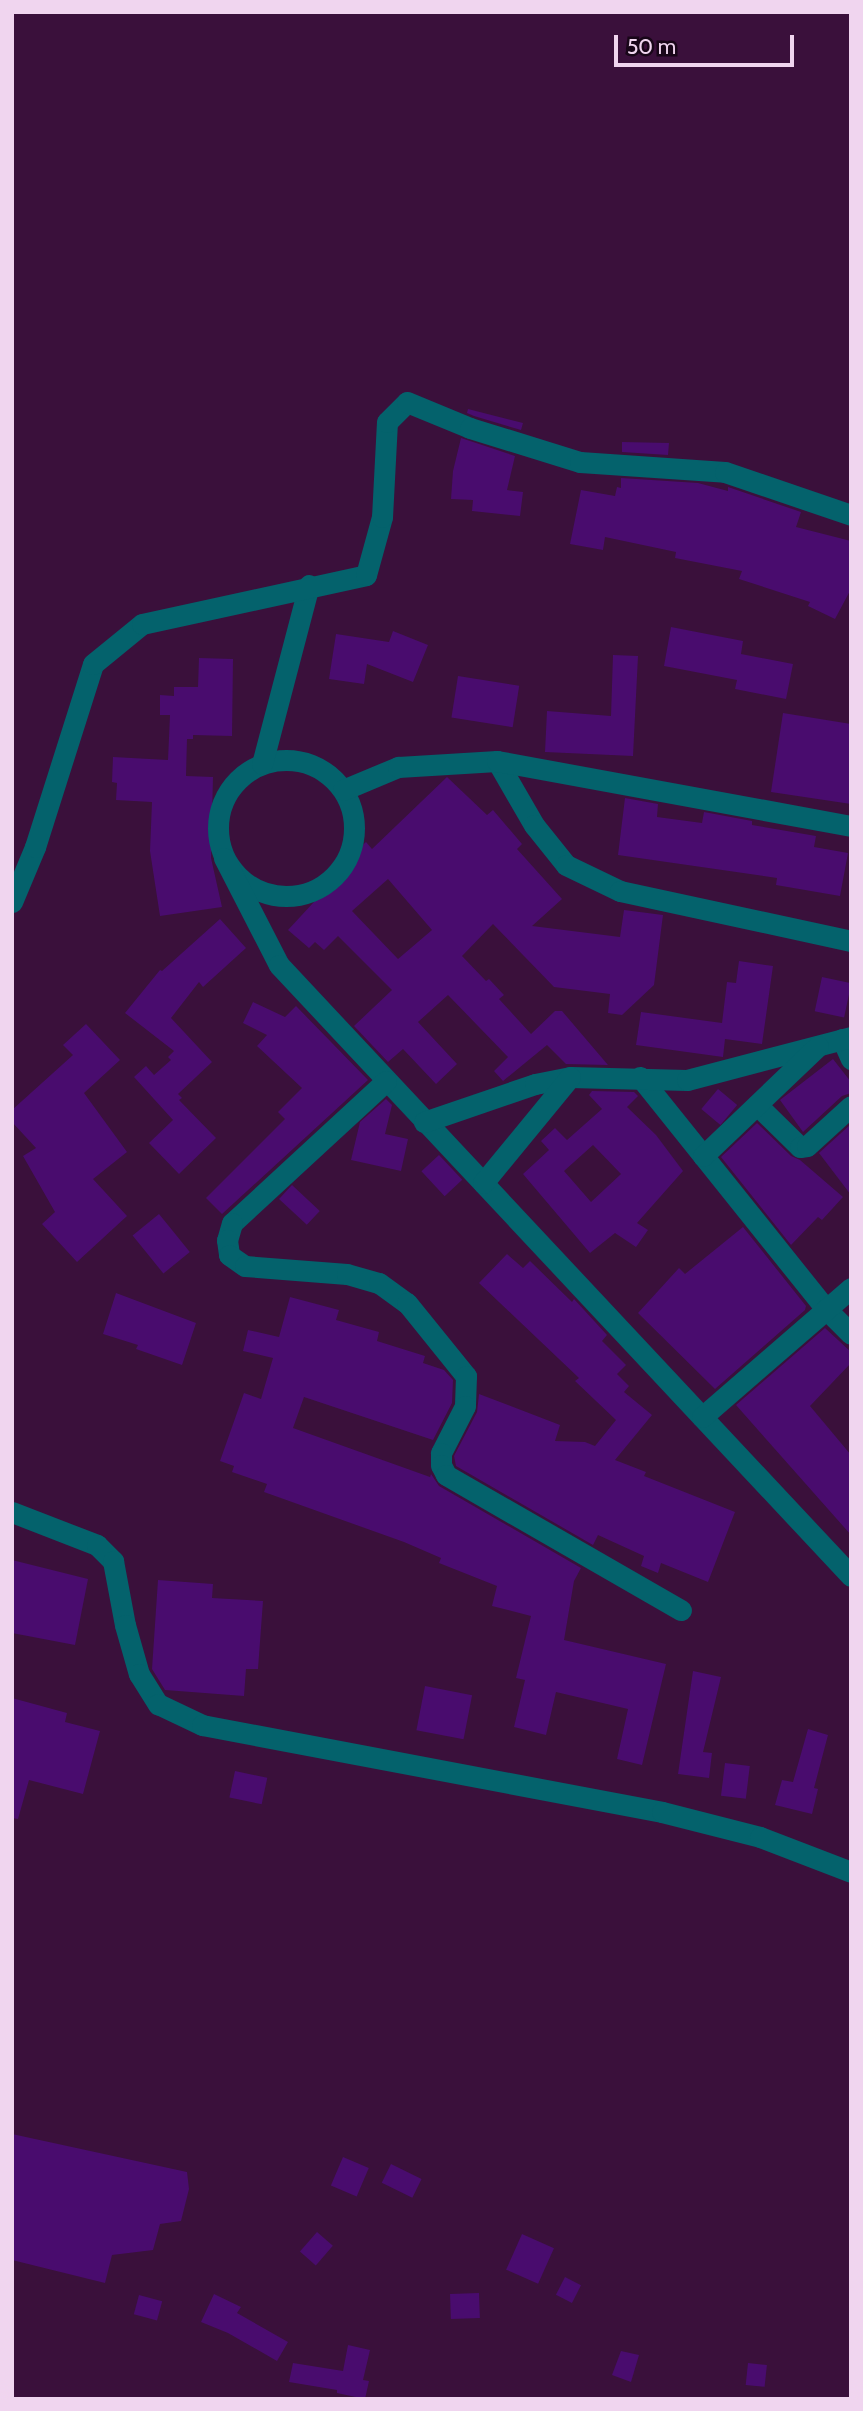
<!DOCTYPE html>
<html>
<head>
<meta charset="utf-8">
<style>
	body { margin:0 }
	#map { position:relative; width:863px; height:2411px; overflow:hidden; background:#3a103b; font-family:Cabin,sans-serif }
	div>[style] { position:absolute }
	.building>* { inset:0; background:#490c6e; transform-origin:0 0 }
	.minor>* { height:21px; margin:-10.5px; padding:0 10.5px; transform-origin:10.5px; border-radius:10.5px; background:#04626c }
	.minor>.ring { margin:-10.5px; padding:0; box-sizing:content-box; background:none; border:21px solid #04626c; border-radius:50% }
	span { translate:-50% -50%; white-space:nowrap; text-align:center; line-height:1.15; -webkit-text-stroke:7px #180618; paint-order:stroke }
	.frame { position:absolute; inset:0; border:14px solid #f0d5ef; pointer-events:none }
	.scale { position:absolute; left:614px; top:35px; width:180px; height:32px; box-sizing:border-box; border:4px solid #f0d5ef; border-top:0; padding-left:9px; font-size:21px; line-height:24px; white-space:nowrap; color:#f0d5ef; -webkit-text-stroke:5px #180618; paint-order:stroke }
</style>
</head>
<body>
<div id="map">
	<div class="building">
		<i style="clip-path:polygon(468px 409px,523px 423px,521px 430px,474px 416px,467px 413px)"></i>
		<i style="clip-path:polygon(461px 438px,515px 456px,507px 490px,523px 492px,520px 516px,472px 511px,473px 500px,451px 499px,453px 471px)"></i>
		<i style="clip-path:polygon(622px 442px,669px 443px,668px 455px,622px 452px)"></i>
		<i style="clip-path:polygon(621px 478px,698px 483px,728px 491px,728px 487px,801px 512px,796px 527px,851px 541px,851px 589px,835px 619px,808px 606px,810px 602px,739px 579px,742px 571px,675px 558px,676px 552px,605px 537px,603px 550px,570px 544px,581px 490px,615px 496px,617px 487px,621px 488px)"></i>
		<i style="clip-path:polygon(671px 627px,743px 641px,741px 654px,793px 664px,786px 699px,735px 689px,737px 680px,664px 666px)"></i>
		<i style="clip-path:polygon(393px 631px,428px 645px,413px 682px,367px 664px,364px 684px,329px 679px,336px 634px,389px 642px)"></i>
		<i style="clip-path:polygon(613px 655px,638px 656px,633px 756px,545px 752px,547px 711px,611px 716px)"></i>
		<i style="clip-path:polygon(199px 658px,233px 659px,232px 736px,193px 735px,193px 739px,187px 739px,186px 776px,213px 777px,211px 858px,222px 907px,160px 916px,150px 851px,152px 802px,116px 800px,117px 783px,112px 782px,113px 757px,168px 760px,170px 715px,160px 715px,160px 695px,174px 696px,174px 687px,198px 687px)"></i>
		<i style="left:458px;top:676px;width:62px;height:42px;rotate:9deg"></i>
		<i style="clip-path:polygon(783px 713px,851px 724px,851px 804px,771px 792px)"></i>
		<i style="clip-path:polygon(evenodd,447px 777px,487px 815px,493px 810px,522px 844px,517px 849px,562px 899px,532px 926px,620px 937px,624px 910px,663px 915px,654px 985px,622px 1015px,608px 1013px,610px 994px,554px 987px,493px 924px,462px 956px,486px 981px,489px 979px,504px 995px,499px 999px,531px 1034px,555px 1011px,562px 1011px,608px 1065px,566px 1064px,547px 1045px,503px 1081px,494px 1071px,508px 1057px,448px 995px,418px 1022px,457px 1064px,436px 1084px,403px 1049px,388px 1062px,354px 1026px,392px 990px,338px 936px,324px 950px,315px 942px,309px 948px,288px 930px,338px 876px,333px 872px,366px 842px,372px 849px,447px 777px,388px 879px,432px 930px,398px 959px,352px 911px,388px 879px)"></i>
		<i style="clip-path:polygon(625px 798px,658px 804px,657px 817px,702px 823px,704px 812px,752px 821px,752px 825px,816px 836px,814px 847px,848px 853px,840px 896px,776px 885px,777px 878px,618px 855px)"></i>
		<i style="clip-path:polygon(220px 919px,246px 948px,203px 987px,199px 982px,171px 1018px,212px 1062px,178px 1094px,182px 1098px,179px 1100px,216px 1138px,179px 1174px,149px 1143px,173px 1120px,134px 1077px,146px 1066px,154px 1075px,171px 1060px,168px 1057px,174px 1051px,125px 1013px,160px 970px,162px 971px)"></i>
		<i style="clip-path:polygon(739px 961px,773px 966px,762px 1044px,725px 1039px,723px 1057px,636px 1045px,641px 1012px,722px 1023px,727px 982px,736px 983px)"></i>
		<i style="left:822px;top:977px;width:30px;height:35px;rotate:12deg"></i>
		<i style="clip-path:polygon(253px 1002px,285px 1017px,296px 1006px,368px 1080px,222px 1214px,206px 1198px,285px 1119px,278px 1112px,302px 1088px,257px 1046px,267px 1035px,243px 1023px)"></i>
		<i style="clip-path:polygon(86px 1024px,120px 1060px,84px 1093px,127px 1152px,93px 1179px,127px 1216px,77px 1262px,42px 1224px,55px 1212px,23px 1156px,36px 1148px,12px 1122px,12px 1110px,73px 1055px,63px 1045px)"></i>
		<i style="clip-path:polygon(833px 1059px,851px 1082px,851px 1093px,842px 1096px,803px 1132px,780px 1100px)"></i>
		<i style="left:718px;top:1089px;width:25px;height:26px;rotate:40deg"></i>
		<i style="clip-path:polygon(evenodd,592px 1091px,634px 1092px,638px 1096px,627px 1107px,656px 1135px,683px 1171px,637px 1223px,648px 1230px,636px 1247px,615px 1233px,590px 1253px,523px 1174px,549px 1150px,541px 1141px,555px 1128px,567px 1140px,602px 1109px,589px 1095px,592px 1091px,593px 1145px,621px 1174px,591px 1202px,564px 1171px,593px 1145px)"></i>
		<i style="clip-path:polygon(386px 1099px,392px 1105px,385px 1134px,408px 1139px,401px 1171px,351px 1160px,360px 1122px)"></i>
		<i style="clip-path:polygon(757px 1123px,791px 1156px,800px 1160px,843px 1197px,822px 1220px,818px 1217px,791px 1245px,721px 1157px)"></i>
		<i style="clip-path:polygon(851px 1124px,851px 1195px,819px 1153px)"></i>
		<i style="left:439px;top:1155px;width:34px;height:24px;rotate:47deg"></i>
		<i style="left:292px;top:1185px;width:38px;height:19px;rotate:43deg"></i>
		<i style="left:159px;top:1214px;width:49px;height:34px;rotate:51deg"></i>
		<i style="clip-path:polygon(743px 1227px,806px 1306px,805px 1310px,715px 1389px,638px 1313px,679px 1268px,685px 1274px)"></i>
		<i style="clip-path:polygon(507px 1254px,523px 1268px,530px 1261px,572px 1302px,574px 1299px,607px 1335px,602px 1341px,626px 1365px,617px 1374px,629px 1386px,624px 1392px,652px 1415px,615px 1460px,646px 1472px,644px 1476px,735px 1512px,708px 1582px,661px 1563px,658px 1573px,641px 1566px,644px 1556px,598px 1535px,593px 1545px,456px 1466px,454px 1456px,477px 1412px,479px 1394px,560px 1425px,555px 1441px,585px 1442px,595px 1446px,616px 1420px,575px 1381px,579px 1378px,479px 1283px)"></i>
		<i style="clip-path:polygon(116px 1293px,196px 1323px,182px 1365px,136px 1349px,138px 1345px,103px 1334px)"></i>
		<i style="clip-path:polygon(290px 1297px,339px 1310px,336px 1320px,379px 1332px,377px 1341px,425px 1356px,423px 1363px,444px 1370px,453px 1380px,452px 1403px,433px 1440px,304px 1397px,293px 1428px,430px 1477px,431px 1474px,439px 1486px,581px 1568px,574px 1581px,564px 1640px,666px 1664px,642px 1765px,617px 1759px,628px 1709px,556px 1692px,546px 1735px,514px 1727px,525px 1680px,516px 1678px,531px 1616px,492px 1606px,497px 1586px,439px 1563px,441px 1558px,404px 1542px,264px 1492px,267px 1484px,232px 1472px,234px 1466px,220px 1461px,244px 1393px,261px 1399px,273px 1358px,243px 1351px,248px 1330px,279px 1337px)"></i>
		<i style="clip-path:polygon(825px 1328px,851px 1352px,851px 1363px,810px 1406px,851px 1455px,851px 1535px,736px 1405px)"></i>
		<i style="clip-path:polygon(12px 1560px,88px 1579px,75px 1645px,12px 1633px)"></i>
		<i style="clip-path:polygon(158px 1580px,213px 1584px,212px 1598px,263px 1601px,258px 1669px,246px 1669px,244px 1696px,165px 1690px,152px 1669px)"></i>
		<i style="clip-path:polygon(693px 1671px,721px 1677px,703px 1752px,712px 1753px,709px 1778px,678px 1774px)"></i>
		<i style="left:425px;top:1686px;width:48px;height:45px;rotate:11deg"></i>
		<i style="clip-path:polygon(12px 1698px,67px 1713px,65px 1722px,100px 1731px,83px 1794px,29px 1780px,18px 1819px,12px 1818px)"></i>
		<i style="clip-path:polygon(808px 1729px,828px 1735px,814px 1788px,818px 1789px,812px 1814px,775px 1805px,782px 1780px,793px 1782px)"></i>
		<i style="left:725px;top:1763px;width:25px;height:33px;rotate:7deg"></i>
		<i style="left:235px;top:1771px;width:33px;height:27px;rotate:12deg"></i>
		<i style="clip-path:polygon(12px 2134px,187px 2172px,189px 2189px,181px 2221px,160px 2224px,153px 2250px,112px 2255px,105px 2283px,12px 2260px)"></i>
		<i style="left:343px;top:2157px;width:28px;height:31px;rotate:23deg"></i>
		<i style="left:391px;top:2164px;width:34px;height:21px;rotate:26deg"></i>
		<i style="left:317px;top:2232px;width:21px;height:26px;rotate:41deg"></i>
		<i style="left:522px;top:2234px;width:35px;height:39px;rotate:24deg"></i>
		<i style="left:565px;top:2277px;width:18px;height:20px;rotate:27deg"></i>
		<i style="left:479px;top:2293px;width:25px;height:29px;rotate:88deg"></i>
		<i style="clip-path:polygon(214px 2294px,241px 2307px,237px 2313px,288px 2342px,277px 2361px,228px 2333px,201px 2322px)"></i>
		<i style="left:139px;top:2295px;width:24px;height:20px;rotate:15deg"></i>
		<i style="clip-path:polygon(348px 2345px,370px 2350px,363px 2380px,369px 2381px,365px 2399px,337px 2393px,337px 2390px,289px 2382px,293px 2363px,343px 2371px)"></i>
		<i style="clip-path:polygon(621px 2351px,639px 2355px,631px 2382px,612px 2375px)"></i>
		<i style="left:748px;top:2363px;width:19px;height:22px;rotate:6deg"></i>
	</div>
	<div class="minor">
		<i class="ring" style="left:218px;top:760px;width:115px;height:115px"></i>
		<i style="left:497px;top:761px;width:74px;rotate:60deg"></i>
		<i style="left:534px;top:825px;width:51px;rotate:51.3deg"></i>
		<i style="left:566px;top:865px;width:60px;rotate:25.7deg"></i>
		<i style="left:620px;top:891px;width:236px;rotate:12.2deg"></i>
		<i style="left:262px;top:764px;width:185px;rotate:-75.3deg"></i>
		<i style="left:343px;top:790px;width:60px;rotate:-22.7deg"></i>
		<i style="left:398px;top:767px;width:99px;rotate:-3.5deg"></i>
		<i style="left:497px;top:761px;width:360px;rotate:10.4deg"></i>
		<i style="left:224px;top:858px;width:120px;rotate:62.8deg"></i>
		<i style="left:279px;top:965px;width:837px;rotate:46.89deg"></i>
		<i style="left:12px;top:902px;width:60px;rotate:-67.3deg"></i>
		<i style="left:35px;top:847px;width:192px;rotate:-72.4deg"></i>
		<i style="left:93px;top:664px;width:63px;rotate:-39.2deg"></i>
		<i style="left:142px;top:624px;width:229px;rotate:-12.3deg"></i>
		<i style="left:366px;top:575px;width:60px;rotate:-74.6deg"></i>
		<i style="left:382px;top:517px;width:95px;rotate:-87deg"></i>
		<i style="left:387px;top:422px;width:28px;rotate:-45deg"></i>
		<i style="left:407px;top:402px;width:68px;rotate:22.4deg"></i>
		<i style="left:470px;top:428px;width:115px;rotate:17.2deg"></i>
		<i style="left:580px;top:462px;width:145px;rotate:3.9deg"></i>
		<i style="left:725px;top:472px;width:133px;rotate:18.8deg"></i>
		<i style="left:842px;top:1039px;width:22px;rotate:66deg"></i>
		<i style="left:640px;top:1077px;width:297px;rotate:51.3deg"></i>
		<i style="left:826px;top:1309px;width:35px;rotate:45deg"></i>
		<i style="left:386px;top:1081px;width:209px;rotate:137.3deg"></i>
		<i style="left:232px;top:1223px;width:18px;rotate:106deg"></i>
		<i style="left:227px;top:1240px;width:15px;rotate:82deg"></i>
		<i style="left:229px;top:1255px;width:19px;rotate:35deg"></i>
		<i style="left:245px;top:1266px;width:102px;rotate:4.5deg"></i>
		<i style="left:347px;top:1274px;width:33px;rotate:16deg"></i>
		<i style="left:379px;top:1283px;width:34px;rotate:36deg"></i>
		<i style="left:407px;top:1303px;width:94px;rotate:51.1deg"></i>
		<i style="left:466px;top:1376px;width:30px;rotate:92deg"></i>
		<i style="left:465px;top:1406px;width:53px;rotate:117.1deg"></i>
		<i style="left:441px;top:1453px;width:12px;rotate:90deg"></i>
		<i style="left:441px;top:1465px;width:11px;rotate:63deg"></i>
		<i style="left:446px;top:1475px;width:271px;rotate:29.9deg"></i>
		<i style="left:757px;top:1105px;width:60px;rotate:44.3deg"></i>
		<i style="left:800px;top:1147px;width:7px;rotate:-8deg"></i>
		<i style="left:807px;top:1146px;width:59px;rotate:-42.3deg"></i>
		<i style="left:424px;top:1122px;width:117px;rotate:-18.9deg"></i>
		<i style="left:535px;top:1084px;width:36px;rotate:-11deg"></i>
		<i style="left:570px;top:1077px;width:117px;rotate:1.5deg"></i>
		<i style="left:687px;top:1080px;width:170px;rotate:-14.7deg"></i>
		<i style="left:703px;top:1156px;width:159px;rotate:-43.7deg"></i>
		<i style="left:483px;top:1183px;width:137px;rotate:-50.6deg"></i>
		<i style="left:702px;top:1417px;width:197px;rotate:-40.9deg"></i>
		<i style="left:12px;top:1512px;width:91px;rotate:21.2deg"></i>
		<i style="left:97px;top:1545px;width:23px;rotate:45deg"></i>
		<i style="left:113px;top:1561px;width:65px;rotate:79.4deg"></i>
		<i style="left:125px;top:1625px;width:51px;rotate:74.1deg"></i>
		<i style="left:139px;top:1674px;width:36px;rotate:58deg"></i>
		<i style="left:158px;top:1704px;width:49px;rotate:25.5deg"></i>
		<i style="left:202px;top:1725px;width:468px;rotate:10.7deg"></i>
		<i style="left:662px;top:1812px;width:101px;rotate:14.3deg"></i>
		<i style="left:760px;top:1837px;width:97px;rotate:21deg"></i>
	</div>
	<div class="frame"></div>
	<div class="scale">50 m</div>
</div>
</body>
</html>
